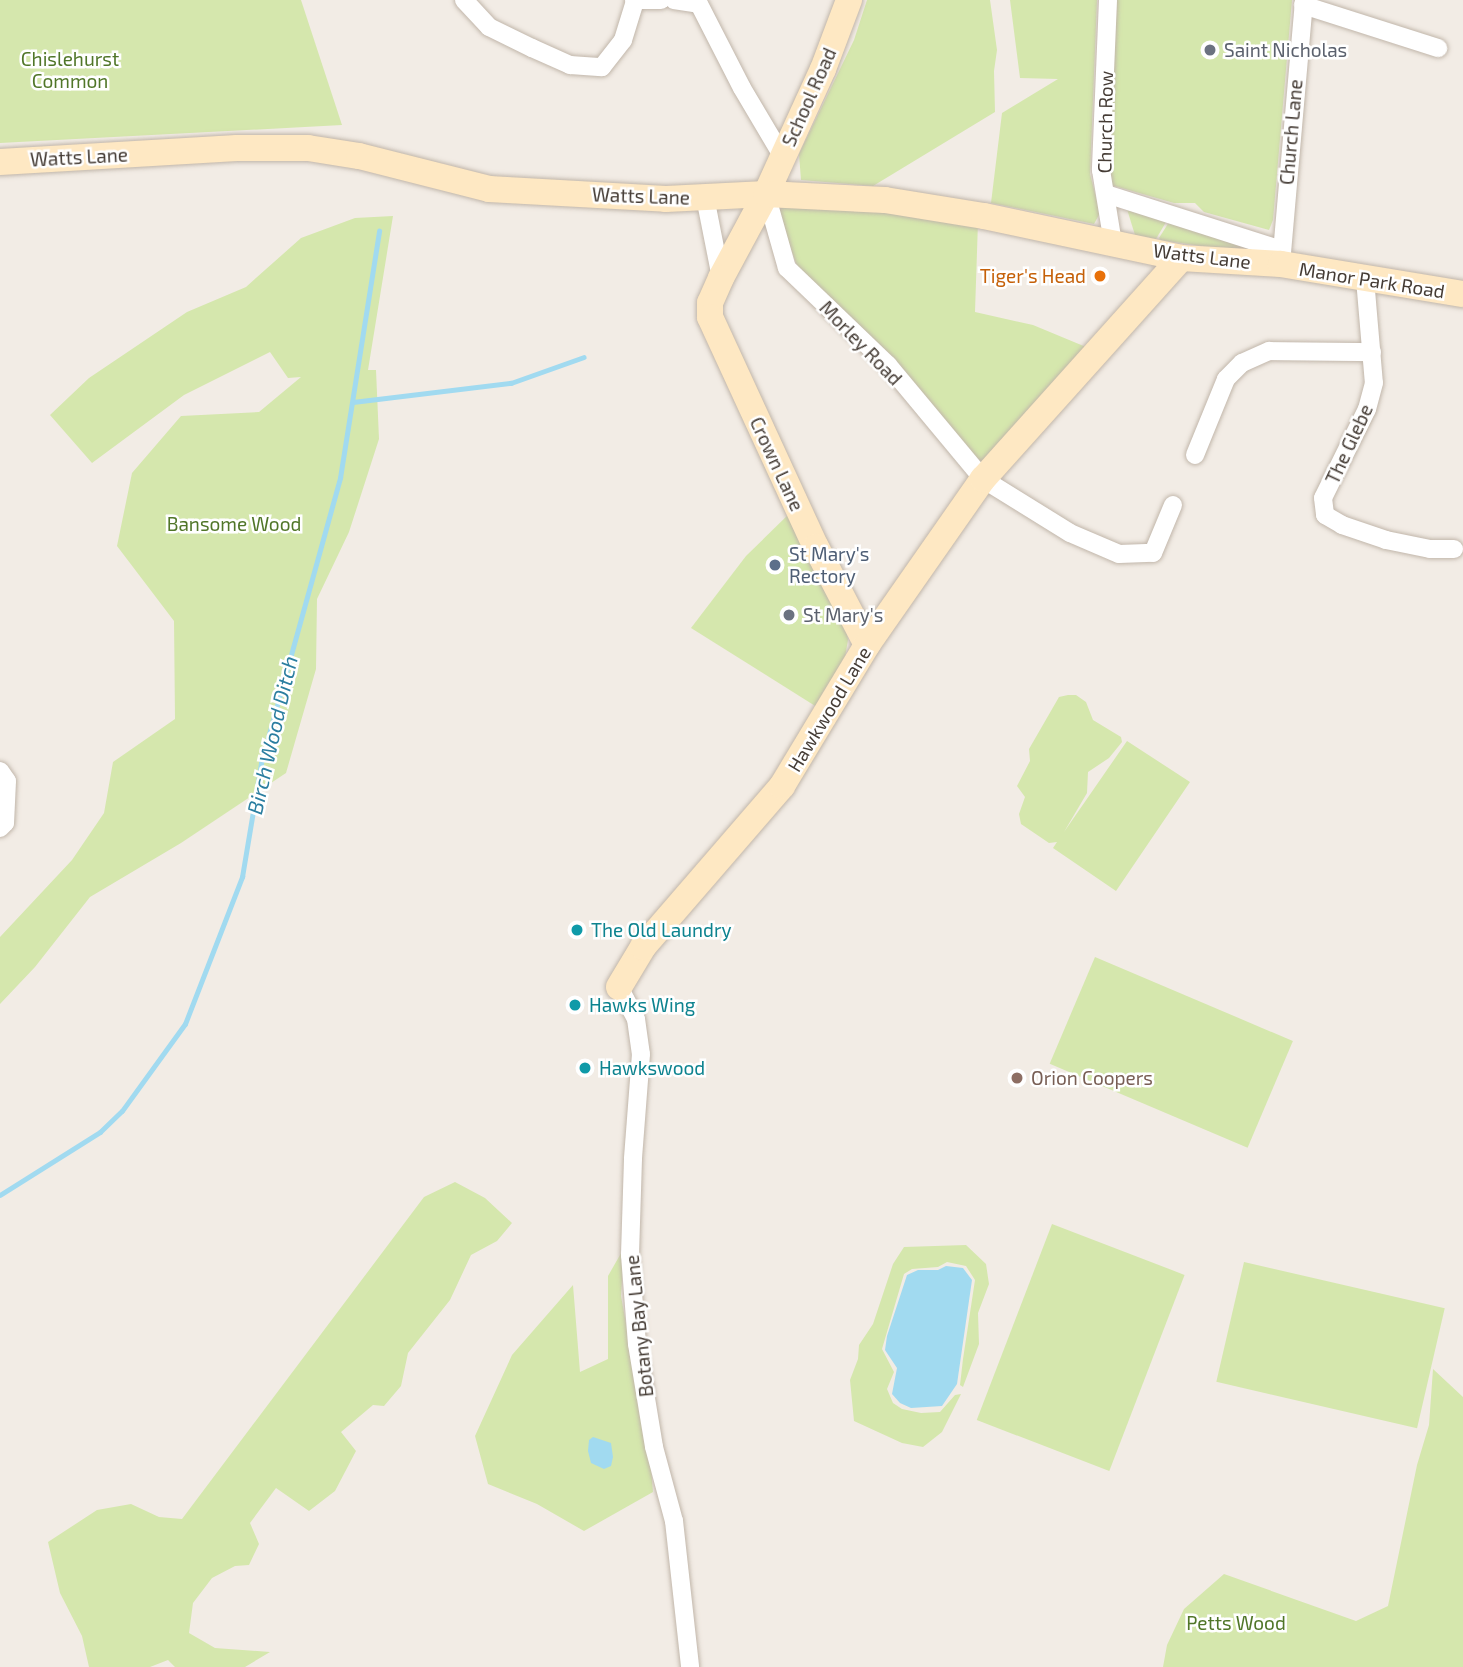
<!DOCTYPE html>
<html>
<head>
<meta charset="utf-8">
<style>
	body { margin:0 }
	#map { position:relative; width:1463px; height:1667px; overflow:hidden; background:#f2ece5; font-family:"Exo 2",sans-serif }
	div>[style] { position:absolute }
	.green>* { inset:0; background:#d5e7ad; transform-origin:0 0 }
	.water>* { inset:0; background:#a1daf0 }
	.stream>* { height:4.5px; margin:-2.25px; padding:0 2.25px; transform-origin:2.25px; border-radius:2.25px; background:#a1daf0 }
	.roads { filter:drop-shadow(0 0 2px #c1b6aa) drop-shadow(0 0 2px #c1b6aa) }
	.street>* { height:18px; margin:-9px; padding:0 9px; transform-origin:9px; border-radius:9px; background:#fff }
	.secondary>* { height:26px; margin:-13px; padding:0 13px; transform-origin:13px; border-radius:13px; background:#fee8c3 }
	.dots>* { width:19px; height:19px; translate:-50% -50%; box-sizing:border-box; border:4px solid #fff; border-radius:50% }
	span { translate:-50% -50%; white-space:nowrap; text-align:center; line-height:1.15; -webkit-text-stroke:5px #fff; paint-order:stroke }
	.worship-label { font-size:19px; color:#5b616d }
	.left { translate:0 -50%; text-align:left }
	.park-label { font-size:19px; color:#507628 }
	.street-label { font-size:19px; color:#453c35 }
	.food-label { font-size:19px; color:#c56008 }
	.right { translate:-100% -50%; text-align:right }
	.service-label { font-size:19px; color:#4e5e75 }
	.culture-label { font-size:19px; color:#0d838f }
	.education-label { font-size:19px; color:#785e54 }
	.water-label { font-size:21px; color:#2b7ea0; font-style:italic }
</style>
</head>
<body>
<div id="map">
	<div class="green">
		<i style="clip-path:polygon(0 0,301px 0,342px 125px,0 143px)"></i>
		<i style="clip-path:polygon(867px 0,990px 0,997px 50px,994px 71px,995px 112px,873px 186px,801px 180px,799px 154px,854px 40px)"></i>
		<i style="clip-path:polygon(1010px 0,1097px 0,1090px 174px,1100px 213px,1094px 224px,991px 203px,1002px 113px,1058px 79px,1020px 78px)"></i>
		<i style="clip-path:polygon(1117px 0,1292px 0,1273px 220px,1269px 230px,1204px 212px,1195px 203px,1174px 203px,1111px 185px,1108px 168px)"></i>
		<i style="clip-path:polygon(775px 206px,896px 210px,978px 222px,975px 312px,1033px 325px,1086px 347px,981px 467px,799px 271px)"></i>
		<i style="clip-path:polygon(1126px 206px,1169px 217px,1156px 239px,1135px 235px)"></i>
		<i style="clip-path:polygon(393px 216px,368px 370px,376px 370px,379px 439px,349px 532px,317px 599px,316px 669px,286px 773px,181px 843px,90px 897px,35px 967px,0 1004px,0 937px,72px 860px,104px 813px,113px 762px,175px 719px,174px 621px,117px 546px,132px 473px,181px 416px,259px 412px,301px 377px,288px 378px,270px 352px,184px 395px,92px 463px,50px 415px,89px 378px,187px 312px,246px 287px,301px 238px,355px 218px)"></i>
		<i style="clip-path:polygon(1171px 219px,1256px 249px,1208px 247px,1161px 240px,1159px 238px)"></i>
		<i style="clip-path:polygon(791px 512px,845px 619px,848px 640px,845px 657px,820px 709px,691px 628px,746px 556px)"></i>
		<i style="clip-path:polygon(1068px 695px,1076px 695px,1086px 702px,1093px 720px,1121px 737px,1122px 742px,1109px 758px,1088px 772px,1087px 793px,1064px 832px,1127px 741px,1190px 782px,1116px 891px,1053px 848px,1057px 842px,1049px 843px,1021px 824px,1019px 814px,1025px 797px,1017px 786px,1030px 761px,1029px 749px,1059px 697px)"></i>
		<i style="left:1095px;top:957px;width:215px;height:116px;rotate:23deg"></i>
		<i style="clip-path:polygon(455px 1182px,485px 1198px,512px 1223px,497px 1241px,471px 1255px,450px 1300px,408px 1353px,401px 1386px,384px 1406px,373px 1405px,341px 1432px,356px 1451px,335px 1491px,309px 1511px,276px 1488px,250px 1523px,259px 1544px,249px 1565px,235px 1566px,212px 1578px,193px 1603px,189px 1633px,215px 1648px,270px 1652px,245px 1667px,175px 1667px,168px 1660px,150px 1667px,89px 1667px,82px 1636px,60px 1593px,48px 1542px,97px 1510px,131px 1504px,159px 1517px,182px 1519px,424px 1197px)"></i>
		<i style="left:1052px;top:1224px;width:142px;height:210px;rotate:21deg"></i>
		<i style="clip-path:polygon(966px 1245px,986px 1264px,989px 1284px,978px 1313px,979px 1344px,963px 1387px,960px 1385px,963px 1359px,975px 1280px,966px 1266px,947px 1262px,938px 1267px,912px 1269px,904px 1274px,882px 1349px,894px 1372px,887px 1389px,893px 1403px,902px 1409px,921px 1413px,940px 1412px,955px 1395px,961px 1394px,942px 1432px,923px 1447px,902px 1443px,854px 1421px,850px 1380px,858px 1359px,859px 1345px,873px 1324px,893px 1264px,904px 1247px)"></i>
		<i style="clip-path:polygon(624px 1248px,621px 1296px,650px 1456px,653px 1492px,584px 1531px,537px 1504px,488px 1484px,475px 1436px,512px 1355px,573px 1285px,580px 1372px,608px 1359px,608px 1276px)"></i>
		<i style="left:1244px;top:1262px;width:206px;height:123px;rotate:13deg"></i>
		<i style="clip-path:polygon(1433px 1369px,1463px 1397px,1463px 1667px,1163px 1667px,1167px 1645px,1184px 1609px,1224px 1574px,1356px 1621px,1388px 1606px,1417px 1465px,1429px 1425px)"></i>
	</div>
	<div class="water">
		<i style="clip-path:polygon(946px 1266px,963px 1268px,972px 1280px,957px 1384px,942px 1406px,911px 1408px,900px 1403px,892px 1394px,897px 1368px,885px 1350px,887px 1336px,907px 1275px,918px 1270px,938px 1270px)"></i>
		<i style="clip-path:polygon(593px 1437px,611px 1443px,613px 1457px,611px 1466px,604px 1469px,591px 1463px,588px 1451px,589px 1440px)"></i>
	</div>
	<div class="stream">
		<i style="left:353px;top:402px;width:159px;rotate:-6.9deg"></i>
		<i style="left:511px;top:383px;width:77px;rotate:-19.6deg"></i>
		<i style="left:0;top:1195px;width:118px;rotate:-32.2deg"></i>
		<i style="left:100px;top:1132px;width:30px;rotate:-44deg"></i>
		<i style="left:122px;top:1111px;width:107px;rotate:-54.1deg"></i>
		<i style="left:185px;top:1024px;width:158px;rotate:-68.8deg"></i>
		<i style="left:242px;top:877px;width:116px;rotate:-80.5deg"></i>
		<i style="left:261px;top:763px;width:296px;rotate:-74.5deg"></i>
		<i style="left:340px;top:478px;width:250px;rotate:-81deg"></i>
	</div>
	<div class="roads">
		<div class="street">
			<i style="left:464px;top:0;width:37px;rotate:47deg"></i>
			<i style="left:489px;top:27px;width:48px;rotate:26deg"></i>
			<i style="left:532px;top:48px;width:42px;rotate:24.1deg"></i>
			<i style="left:570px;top:65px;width:32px;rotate:4deg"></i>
			<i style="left:602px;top:67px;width:34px;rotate:-52deg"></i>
			<i style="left:623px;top:40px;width:41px;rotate:-72.9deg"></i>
			<i style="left:634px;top:0;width:27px"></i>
			<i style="left:674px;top:0;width:25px;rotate:9deg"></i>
			<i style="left:699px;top:4px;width:94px;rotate:62.9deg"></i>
			<i style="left:742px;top:88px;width:80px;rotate:59.3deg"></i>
			<i style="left:1108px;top:0;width:170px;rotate:92.4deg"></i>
			<i style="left:1101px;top:170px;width:74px;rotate:80.7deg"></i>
			<i style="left:1303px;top:5px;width:142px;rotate:17.7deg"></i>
			<i style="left:766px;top:194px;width:77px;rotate:74.2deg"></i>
			<i style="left:787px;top:268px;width:140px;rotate:43.8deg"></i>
			<i style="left:888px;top:365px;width:148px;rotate:50.2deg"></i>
			<i style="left:983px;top:479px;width:102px;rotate:31.8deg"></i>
			<i style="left:1070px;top:533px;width:53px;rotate:23.2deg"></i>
			<i style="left:1119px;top:554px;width:34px;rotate:-2deg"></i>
			<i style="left:1153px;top:553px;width:52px;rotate:-67.4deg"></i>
			<i style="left:1106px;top:194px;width:184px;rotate:17.7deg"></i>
			<i style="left:705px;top:197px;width:83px;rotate:78.8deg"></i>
			<i style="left:1281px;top:264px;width:265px;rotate:-85deg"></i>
			<i style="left:1365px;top:279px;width:104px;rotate:85.1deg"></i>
			<i style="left:1374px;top:383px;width:27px;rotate:105deg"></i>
			<i style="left:1367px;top:409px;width:99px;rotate:116.3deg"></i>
			<i style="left:1323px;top:498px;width:17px;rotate:83deg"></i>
			<i style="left:1325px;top:515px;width:20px;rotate:30deg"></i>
			<i style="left:1342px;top:525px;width:46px;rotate:18.8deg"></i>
			<i style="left:1386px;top:540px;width:45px;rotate:11.6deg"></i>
			<i style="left:1430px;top:549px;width:24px"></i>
			<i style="left:1195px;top:455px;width:82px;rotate:-67.8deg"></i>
			<i style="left:1226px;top:379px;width:23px;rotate:-45deg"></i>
			<i style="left:1242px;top:363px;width:30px;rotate:-24deg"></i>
			<i style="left:1269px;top:351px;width:103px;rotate:0.6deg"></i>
			<i style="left:0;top:771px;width:12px;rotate:55deg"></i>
			<i style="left:7px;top:781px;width:42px;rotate:92.7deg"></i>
			<i style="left:5px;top:823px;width:7px;rotate:135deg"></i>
			<i style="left:619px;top:987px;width:36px;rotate:62deg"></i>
			<i style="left:636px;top:1019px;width:35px;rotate:82deg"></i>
			<i style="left:641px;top:1054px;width:105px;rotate:94.4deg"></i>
			<i style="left:633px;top:1159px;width:96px;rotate:91.8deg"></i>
			<i style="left:630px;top:1255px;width:89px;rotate:85.5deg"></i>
			<i style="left:637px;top:1344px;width:104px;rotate:80.6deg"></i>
			<i style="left:654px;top:1447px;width:77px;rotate:74.9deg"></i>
			<i style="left:674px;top:1521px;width:147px;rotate:83.7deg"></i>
		</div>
		<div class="secondary">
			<i style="left:849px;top:0;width:74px;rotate:110.6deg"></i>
			<i style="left:823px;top:69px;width:137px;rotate:114.5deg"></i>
			<i style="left:766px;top:194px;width:95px;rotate:118.2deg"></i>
			<i style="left:721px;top:278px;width:27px;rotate:114deg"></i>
			<i style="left:710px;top:303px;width:14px;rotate:90deg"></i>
			<i style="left:710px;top:317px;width:253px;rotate:65.3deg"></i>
			<i style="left:816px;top:547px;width:110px;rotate:62.5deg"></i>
			<i style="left:0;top:162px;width:237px;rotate:-3.4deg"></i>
			<i style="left:237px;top:148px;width:71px"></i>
			<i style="left:308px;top:148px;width:52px;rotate:8.9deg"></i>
			<i style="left:359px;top:156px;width:134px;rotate:14.2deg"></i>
			<i style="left:489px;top:189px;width:177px;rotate:3.2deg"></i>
			<i style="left:666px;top:199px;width:100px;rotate:-2.9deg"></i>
			<i style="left:766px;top:194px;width:119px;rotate:2.9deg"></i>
			<i style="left:885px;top:200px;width:100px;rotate:9.2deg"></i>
			<i style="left:984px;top:216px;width:201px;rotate:12deg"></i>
			<i style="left:1181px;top:258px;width:100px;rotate:3.4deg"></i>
			<i style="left:1281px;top:264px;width:184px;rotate:9.4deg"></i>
			<i style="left:619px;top:987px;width:47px;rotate:-59deg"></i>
			<i style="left:643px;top:947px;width:213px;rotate:-49.2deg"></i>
			<i style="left:782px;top:786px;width:165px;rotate:-58.9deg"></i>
			<i style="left:867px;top:645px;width:203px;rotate:-55.1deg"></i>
			<i style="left:983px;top:479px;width:297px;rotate:-48.1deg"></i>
		</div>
	</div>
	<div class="dots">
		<i style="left:1210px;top:50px;background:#6b7280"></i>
		<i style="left:1100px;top:276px;background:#e8710a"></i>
		<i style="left:775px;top:565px;background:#5c6f8a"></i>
		<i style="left:789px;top:615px;background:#6b7280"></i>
		<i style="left:577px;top:930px;background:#0f9aa8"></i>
		<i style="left:575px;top:1005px;background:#0f9aa8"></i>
		<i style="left:585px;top:1068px;background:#0f9aa8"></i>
		<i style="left:1017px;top:1078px;background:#8d6e63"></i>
	</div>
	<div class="worship-label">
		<span class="left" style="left:1224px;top:50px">Saint Nicholas</span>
		<span class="left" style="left:803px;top:615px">St Mary's</span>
	</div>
	<div class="park-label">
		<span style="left:70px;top:70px">Chislehurst<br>Common</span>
		<span style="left:234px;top:524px">Bansome Wood</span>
		<span style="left:1236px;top:1623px">Petts Wood</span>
	</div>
	<div class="street-label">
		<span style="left:809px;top:97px;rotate:-66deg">School Road</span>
		<span style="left:1105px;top:122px;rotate:-89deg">Church Row</span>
		<span style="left:1291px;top:132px;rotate:-85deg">Church Lane</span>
		<span style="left:79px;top:157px;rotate:-3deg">Watts Lane</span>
		<span style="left:641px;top:196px;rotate:2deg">Watts Lane</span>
		<span style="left:1202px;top:256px;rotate:7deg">Watts Lane</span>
		<span style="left:1372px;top:280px;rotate:9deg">Manor Park Road</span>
		<span style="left:861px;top:343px;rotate:46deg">Morley Road</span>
		<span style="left:1349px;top:444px;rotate:-65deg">The Glebe</span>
		<span style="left:777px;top:464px;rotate:65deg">Crown Lane</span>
		<span style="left:829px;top:709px;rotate:-59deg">Hawkwood Lane</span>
		<span style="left:639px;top:1326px;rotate:-96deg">Botany Bay Lane</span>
	</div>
	<div class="food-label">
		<span class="right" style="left:1086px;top:276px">Tiger's Head</span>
	</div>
	<div class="service-label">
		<span class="left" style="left:789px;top:565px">St Mary's<br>Rectory</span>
	</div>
	<div class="culture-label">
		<span class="left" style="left:591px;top:930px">The Old Laundry</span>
		<span class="left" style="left:589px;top:1005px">Hawks Wing</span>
		<span class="left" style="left:599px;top:1068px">Hawkswood</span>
	</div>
	<div class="education-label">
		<span class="left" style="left:1031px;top:1078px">Orion Coopers</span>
	</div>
	<div class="water-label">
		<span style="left:272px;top:735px;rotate:-77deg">Birch Wood Ditch</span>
	</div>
</div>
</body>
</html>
